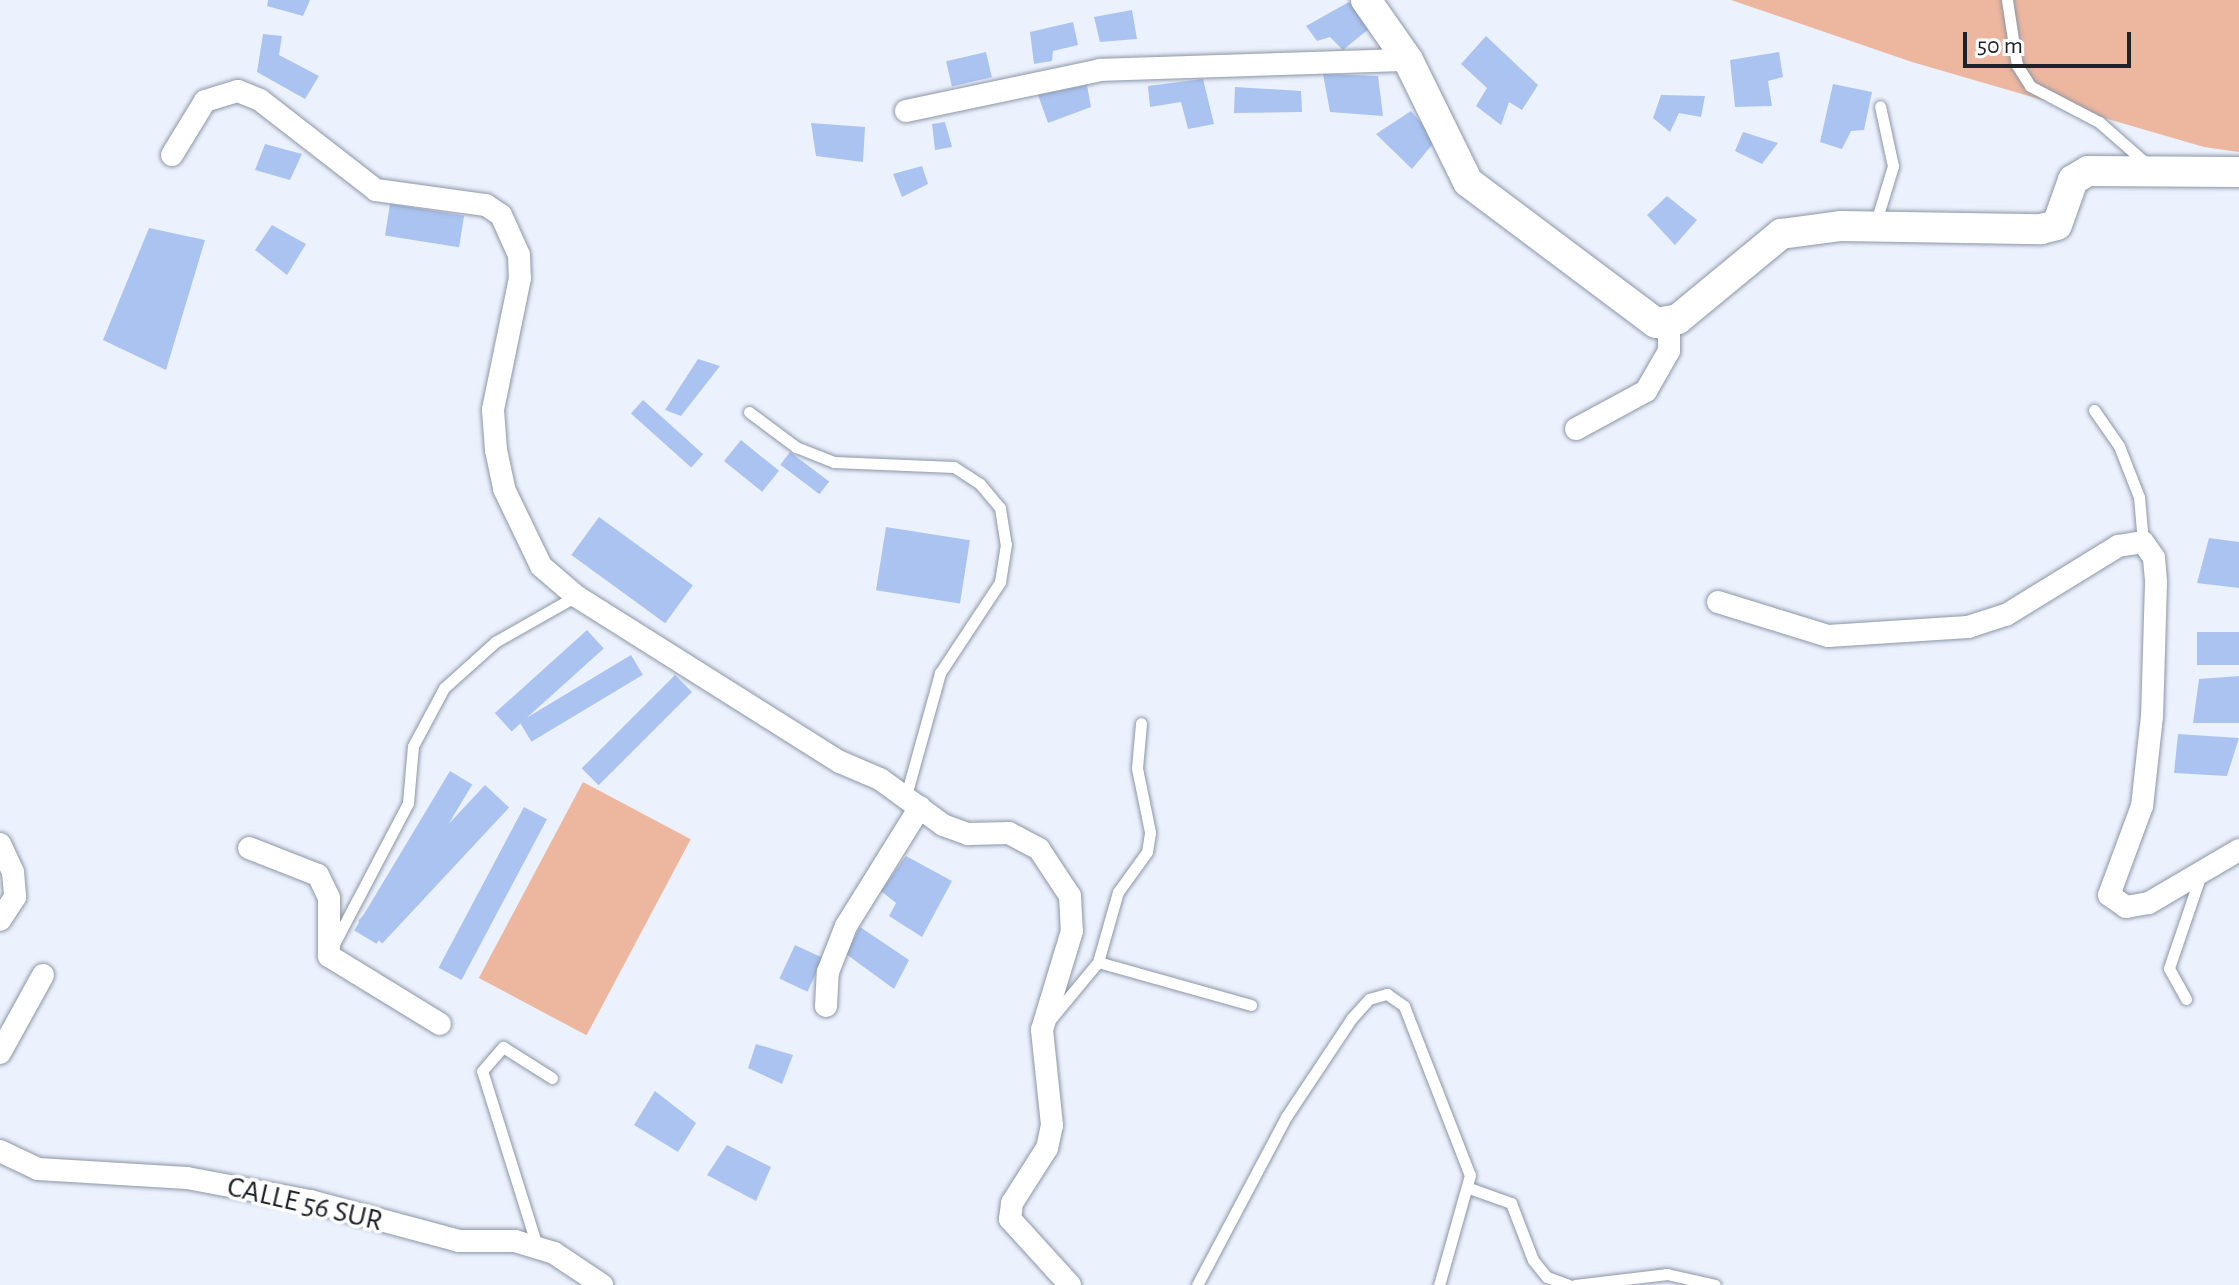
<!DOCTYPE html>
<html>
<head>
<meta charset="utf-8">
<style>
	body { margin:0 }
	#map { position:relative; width:2239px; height:1285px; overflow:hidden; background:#ecf2fd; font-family:"Alegreya Sans",sans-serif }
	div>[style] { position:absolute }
	.green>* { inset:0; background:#edb69f; transform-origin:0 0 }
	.building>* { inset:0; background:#aac3f1; transform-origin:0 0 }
	.roads { filter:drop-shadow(0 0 2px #8c96a7) drop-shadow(0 0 2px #8c96a7) }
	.lane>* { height:11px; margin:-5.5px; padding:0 5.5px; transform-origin:5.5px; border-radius:5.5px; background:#fff }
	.street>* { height:22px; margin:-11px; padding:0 11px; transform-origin:11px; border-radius:11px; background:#fff }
	.secondary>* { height:30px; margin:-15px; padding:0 15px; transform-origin:15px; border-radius:15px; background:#fff }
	span { translate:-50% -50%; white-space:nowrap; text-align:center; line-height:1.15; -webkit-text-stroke:7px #fff; paint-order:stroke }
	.street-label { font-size:30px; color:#1e2229 }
	.scale { position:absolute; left:1963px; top:32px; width:168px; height:36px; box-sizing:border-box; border:4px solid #1e2229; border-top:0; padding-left:10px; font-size:24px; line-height:28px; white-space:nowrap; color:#1e2229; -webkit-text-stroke:6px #fff; paint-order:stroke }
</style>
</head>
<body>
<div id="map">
	<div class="green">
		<i style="clip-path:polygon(1731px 0,2239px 0,2239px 152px,2204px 147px,1912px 62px)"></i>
		<i style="left:583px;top:782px;width:122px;height:222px;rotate:28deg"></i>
	</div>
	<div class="building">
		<i style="clip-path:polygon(268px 0,310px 0,303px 16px,267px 6px)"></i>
		<i style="clip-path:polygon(1349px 2px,1370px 28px,1343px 50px,1330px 37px,1317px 41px,1306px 26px)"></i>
		<i style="clip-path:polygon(1132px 10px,1137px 39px,1100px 42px,1094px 17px)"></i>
		<i style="clip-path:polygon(1073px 22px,1078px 45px,1053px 51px,1052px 61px,1034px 64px,1030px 32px)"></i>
		<i style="clip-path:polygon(263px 34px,282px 36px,279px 55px,319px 76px,305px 99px,257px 72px)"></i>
		<i style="clip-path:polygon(1486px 36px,1538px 85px,1522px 110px,1509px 102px,1501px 125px,1476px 106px,1487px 88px,1461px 64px)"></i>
		<i style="left:986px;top:52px;width:26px;height:41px;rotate:77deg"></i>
		<i style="clip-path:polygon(1779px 52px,1783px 77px,1768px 81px,1772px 106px,1735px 107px,1730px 60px)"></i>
		<i style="clip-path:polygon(1323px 74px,1378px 76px,1383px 116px,1330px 112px)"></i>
		<i style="clip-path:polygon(1203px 79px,1214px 124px,1188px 129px,1181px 102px,1150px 107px,1148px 86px)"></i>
		<i style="clip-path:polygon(1833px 84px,1872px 92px,1864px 130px,1851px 131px,1842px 149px,1820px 142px)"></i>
		<i style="clip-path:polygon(1087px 85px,1091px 107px,1048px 123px,1038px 95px)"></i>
		<i style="clip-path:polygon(1235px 87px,1301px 91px,1302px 112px,1234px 113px)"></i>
		<i style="clip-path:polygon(1661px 95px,1705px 96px,1701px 117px,1679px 113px,1670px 132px,1653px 118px)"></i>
		<i style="clip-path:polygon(1411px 111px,1436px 140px,1412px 169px,1376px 134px)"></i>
		<i style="clip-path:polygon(945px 122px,952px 147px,935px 150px,932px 124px)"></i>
		<i style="clip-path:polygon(811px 123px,865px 127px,863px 162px,816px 156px)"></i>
		<i style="clip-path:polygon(1743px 132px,1778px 143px,1762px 164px,1735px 151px)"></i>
		<i style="clip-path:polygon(265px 144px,302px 154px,290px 180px,255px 170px)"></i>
		<i style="clip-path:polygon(922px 166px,928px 184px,902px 197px,893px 174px)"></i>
		<i style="clip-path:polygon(1667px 196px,1697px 220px,1675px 245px,1647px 215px)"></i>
		<i style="left:390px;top:204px;width:75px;height:32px;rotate:9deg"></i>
		<i style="clip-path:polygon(272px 225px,306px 244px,287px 275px,255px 250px)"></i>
		<i style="clip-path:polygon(149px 228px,205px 240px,166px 370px,103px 340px)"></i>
		<i style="clip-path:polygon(698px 359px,720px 366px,681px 416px,665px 410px)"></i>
		<i style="left:643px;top:400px;width:81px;height:18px;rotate:42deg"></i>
		<i style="left:741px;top:440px;width:49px;height:27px;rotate:39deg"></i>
		<i style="left:790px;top:452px;width:49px;height:16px;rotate:37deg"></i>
		<i style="left:599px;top:517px;width:116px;height:47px;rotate:36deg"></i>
		<i style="left:886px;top:527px;width:85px;height:64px;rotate:9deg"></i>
		<i style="clip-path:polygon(2209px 538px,2239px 542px,2239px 588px,2197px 583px)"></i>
		<i style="left:587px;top:630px;width:25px;height:124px;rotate:48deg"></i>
		<i style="left:2239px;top:632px;width:33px;height:42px;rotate:90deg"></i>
		<i style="left:631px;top:655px;width:23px;height:130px;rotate:59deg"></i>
		<i style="left:675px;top:675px;width:24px;height:132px;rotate:45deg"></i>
		<i style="clip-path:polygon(2239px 676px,2239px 723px,2193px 723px,2199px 679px)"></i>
		<i style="clip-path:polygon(2178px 734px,2239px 738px,2227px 776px,2174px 773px)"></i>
		<i style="left:450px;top:771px;width:26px;height:186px;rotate:31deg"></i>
		<i style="left:485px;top:785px;width:33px;height:186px;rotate:43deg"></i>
		<i style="left:524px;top:807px;width:26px;height:182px;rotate:28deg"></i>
		<i style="clip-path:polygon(906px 856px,952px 881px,922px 937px,889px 916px,896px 903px,881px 891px)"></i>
		<i style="clip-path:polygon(860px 927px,909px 960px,894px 989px,846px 954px)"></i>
		<i style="left:795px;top:945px;width:31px;height:37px;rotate:25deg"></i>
		<i style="clip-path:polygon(756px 1044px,793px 1055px,782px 1084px,748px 1068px)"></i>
		<i style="clip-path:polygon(655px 1091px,696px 1123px,678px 1152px,634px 1125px)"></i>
		<i style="clip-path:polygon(727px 1145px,771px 1167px,756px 1201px,707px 1175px)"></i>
	</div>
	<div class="roads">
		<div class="lane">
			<i style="left:2007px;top:0;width:66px;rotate:81.3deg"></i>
			<i style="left:2017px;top:65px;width:25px;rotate:58deg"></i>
			<i style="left:2030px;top:86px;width:78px;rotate:27.6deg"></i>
			<i style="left:2099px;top:122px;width:67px;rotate:41.3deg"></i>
			<i style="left:1875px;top:225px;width:62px;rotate:-73deg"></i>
			<i style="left:1893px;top:166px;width:61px;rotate:-102.2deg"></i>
			<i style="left:2094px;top:410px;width:44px;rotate:55.2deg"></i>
			<i style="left:2119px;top:446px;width:55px;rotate:68.6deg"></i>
			<i style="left:2139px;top:497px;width:45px;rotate:84.9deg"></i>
			<i style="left:749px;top:412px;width:59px;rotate:36.7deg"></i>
			<i style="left:796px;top:447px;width:41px;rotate:21.5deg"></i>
			<i style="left:834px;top:462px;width:120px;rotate:2.4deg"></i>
			<i style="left:954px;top:467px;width:31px;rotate:33deg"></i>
			<i style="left:980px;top:484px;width:31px;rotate:50deg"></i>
			<i style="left:1000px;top:508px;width:36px;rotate:81deg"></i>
			<i style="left:1006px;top:544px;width:38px;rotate:99deg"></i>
			<i style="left:1000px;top:582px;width:109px;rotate:123.4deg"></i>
			<i style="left:940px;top:673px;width:128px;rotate:105.5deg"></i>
			<i style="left:334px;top:944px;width:159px;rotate:-62.3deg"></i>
			<i style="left:408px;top:803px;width:57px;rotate:-85deg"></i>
			<i style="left:413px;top:746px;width:66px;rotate:-61.9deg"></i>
			<i style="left:444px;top:688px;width:69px;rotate:-42deg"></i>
			<i style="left:495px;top:642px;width:93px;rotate:-29.6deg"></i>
			<i style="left:1098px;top:962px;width:159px;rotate:15.7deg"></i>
			<i style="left:2186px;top:999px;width:35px;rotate:-119deg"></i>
			<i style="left:2169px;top:968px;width:96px;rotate:-71.2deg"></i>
			<i style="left:1050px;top:1020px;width:75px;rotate:-50.4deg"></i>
			<i style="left:1098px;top:962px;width:73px;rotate:-74.1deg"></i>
			<i style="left:1118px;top:892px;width:49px;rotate:-54.1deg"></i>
			<i style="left:1147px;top:852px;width:20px;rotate:-81deg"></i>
			<i style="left:1150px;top:832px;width:65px;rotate:-101.5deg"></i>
			<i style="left:1137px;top:768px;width:45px;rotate:-84.9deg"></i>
			<i style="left:1469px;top:1188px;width:45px;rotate:19.7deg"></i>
			<i style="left:1511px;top:1203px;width:61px;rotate:68.9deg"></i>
			<i style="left:1533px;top:1260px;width:22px;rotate:51deg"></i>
			<i style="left:1547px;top:1277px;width:23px;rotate:20deg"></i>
			<i style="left:537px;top:1246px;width:183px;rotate:-107.4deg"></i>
			<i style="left:482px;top:1071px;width:32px;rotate:-49deg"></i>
			<i style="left:503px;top:1047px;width:58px;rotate:32.3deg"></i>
			<i style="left:1197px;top:1285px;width:190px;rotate:-62.1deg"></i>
			<i style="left:1286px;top:1117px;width:118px;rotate:-56.4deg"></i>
			<i style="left:1351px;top:1019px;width:27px;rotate:-48deg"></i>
			<i style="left:1369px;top:999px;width:19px;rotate:-16deg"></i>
			<i style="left:1387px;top:994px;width:21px;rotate:35deg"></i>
			<i style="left:1404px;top:1006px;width:181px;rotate:68.7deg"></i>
			<i style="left:1470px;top:1175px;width:114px;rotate:105.7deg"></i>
			<i style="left:1575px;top:1285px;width:93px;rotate:-6.8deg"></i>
			<i style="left:1667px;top:1274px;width:49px;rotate:12.9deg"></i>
		</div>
		<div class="street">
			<i style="left:906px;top:111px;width:198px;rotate:-11.9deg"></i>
			<i style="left:1100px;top:70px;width:308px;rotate:-1.9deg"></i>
			<i style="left:172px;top:155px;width:63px;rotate:-58.6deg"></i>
			<i style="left:205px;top:101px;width:34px;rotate:-17deg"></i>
			<i style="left:238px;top:91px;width:24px;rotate:22deg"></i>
			<i style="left:260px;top:100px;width:147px;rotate:37.8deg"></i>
			<i style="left:376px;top:190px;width:111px;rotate:7.8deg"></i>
			<i style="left:486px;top:205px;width:18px;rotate:34deg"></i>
			<i style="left:501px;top:215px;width:44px;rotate:65.8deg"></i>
			<i style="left:519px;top:255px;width:23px;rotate:88deg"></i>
			<i style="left:520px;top:278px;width:135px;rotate:101.6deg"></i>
			<i style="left:493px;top:410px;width:40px;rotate:85.7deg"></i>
			<i style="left:496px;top:450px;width:40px;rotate:78deg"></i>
			<i style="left:504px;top:489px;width:85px;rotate:64.3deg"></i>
			<i style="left:541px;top:566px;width:46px;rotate:40.6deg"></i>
			<i style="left:576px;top:596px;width:312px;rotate:32.2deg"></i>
			<i style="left:840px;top:762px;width:43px;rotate:23deg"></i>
			<i style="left:880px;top:779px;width:78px;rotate:36.1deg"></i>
			<i style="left:943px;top:825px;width:27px;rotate:20deg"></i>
			<i style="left:968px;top:834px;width:41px;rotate:-1.4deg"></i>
			<i style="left:1009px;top:833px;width:34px;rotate:28deg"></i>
			<i style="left:1039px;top:849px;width:56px;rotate:56.6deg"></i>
			<i style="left:1070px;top:896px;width:35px;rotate:87deg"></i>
			<i style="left:1072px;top:931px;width:103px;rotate:106.9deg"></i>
			<i style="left:1042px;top:1030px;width:96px;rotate:84deg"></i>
			<i style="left:1052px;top:1125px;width:24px;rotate:102deg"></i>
			<i style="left:1047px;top:1148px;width:65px;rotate:122.5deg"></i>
			<i style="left:1012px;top:1203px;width:16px;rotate:97deg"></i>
			<i style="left:1010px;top:1219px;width:89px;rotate:47.7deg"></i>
			<i style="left:1576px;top:429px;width:80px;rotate:-28.5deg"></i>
			<i style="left:1646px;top:391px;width:46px;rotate:-60.1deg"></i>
			<i style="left:1669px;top:351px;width:28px;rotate:-90deg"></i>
			<i style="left:1718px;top:602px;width:115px;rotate:17.2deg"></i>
			<i style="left:1828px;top:636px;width:140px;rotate:-3.7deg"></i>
			<i style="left:1968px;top:627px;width:40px;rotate:-18deg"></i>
			<i style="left:2006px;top:615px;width:132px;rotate:-31.6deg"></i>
			<i style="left:2118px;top:546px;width:25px;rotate:-9deg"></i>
			<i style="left:2143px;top:542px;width:19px;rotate:55deg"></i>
			<i style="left:2154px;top:558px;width:25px;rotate:85deg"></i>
			<i style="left:2156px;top:583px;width:133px;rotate:91.7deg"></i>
			<i style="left:2152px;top:716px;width:91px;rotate:96.3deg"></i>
			<i style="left:2142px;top:806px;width:95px;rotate:110.3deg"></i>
			<i style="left:2109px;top:895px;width:21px;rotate:35deg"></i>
			<i style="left:2126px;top:907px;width:23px;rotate:-10deg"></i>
			<i style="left:2149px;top:903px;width:104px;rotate:-30.5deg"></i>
			<i style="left:0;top:844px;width:31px;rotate:65deg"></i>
			<i style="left:13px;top:872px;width:25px;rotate:85deg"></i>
			<i style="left:15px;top:897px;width:27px;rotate:123deg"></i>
			<i style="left:249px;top:848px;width:74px;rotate:21.4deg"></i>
			<i style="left:318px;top:875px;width:25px;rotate:64deg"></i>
			<i style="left:329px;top:898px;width:58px;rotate:90deg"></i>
			<i style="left:329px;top:956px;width:130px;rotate:31.5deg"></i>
			<i style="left:826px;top:1006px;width:34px;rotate:-87deg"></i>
			<i style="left:828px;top:972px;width:49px;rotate:-68.6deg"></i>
			<i style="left:846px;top:926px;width:140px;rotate:-58.1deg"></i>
			<i style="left:0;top:1053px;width:89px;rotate:-61.1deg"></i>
			<i style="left:0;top:1151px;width:42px;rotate:25.3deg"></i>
			<i style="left:38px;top:1169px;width:149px;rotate:3.5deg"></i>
			<i style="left:187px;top:1178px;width:125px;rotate:10.6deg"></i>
			<i style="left:310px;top:1201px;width:154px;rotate:15deg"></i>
			<i style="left:459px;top:1241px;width:56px"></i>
			<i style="left:515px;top:1241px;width:41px;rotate:17.1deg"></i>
			<i style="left:554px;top:1253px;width:58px;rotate:33.7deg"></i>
		</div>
		<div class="secondary">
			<i style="left:1366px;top:0;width:73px;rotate:55deg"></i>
			<i style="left:1408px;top:60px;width:136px;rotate:63.8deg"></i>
			<i style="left:1468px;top:182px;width:235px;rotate:36.9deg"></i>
			<i style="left:1656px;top:323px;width:22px;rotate:-10deg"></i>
			<i style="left:1678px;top:319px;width:134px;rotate:-39.5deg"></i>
			<i style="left:1781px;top:234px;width:61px;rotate:-7.6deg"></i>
			<i style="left:1841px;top:226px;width:200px;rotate:0.9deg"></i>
			<i style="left:2041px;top:229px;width:16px;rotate:-14deg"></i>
			<i style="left:2057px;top:225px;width:48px;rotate:-70.4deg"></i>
			<i style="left:2073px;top:180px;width:17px;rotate:-31deg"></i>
			<i style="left:2088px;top:171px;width:151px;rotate:0.4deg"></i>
		</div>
	</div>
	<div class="street-label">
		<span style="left:305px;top:1204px;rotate:13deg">CALLE 56 SUR</span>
	</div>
	<div class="scale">50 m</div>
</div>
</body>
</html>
